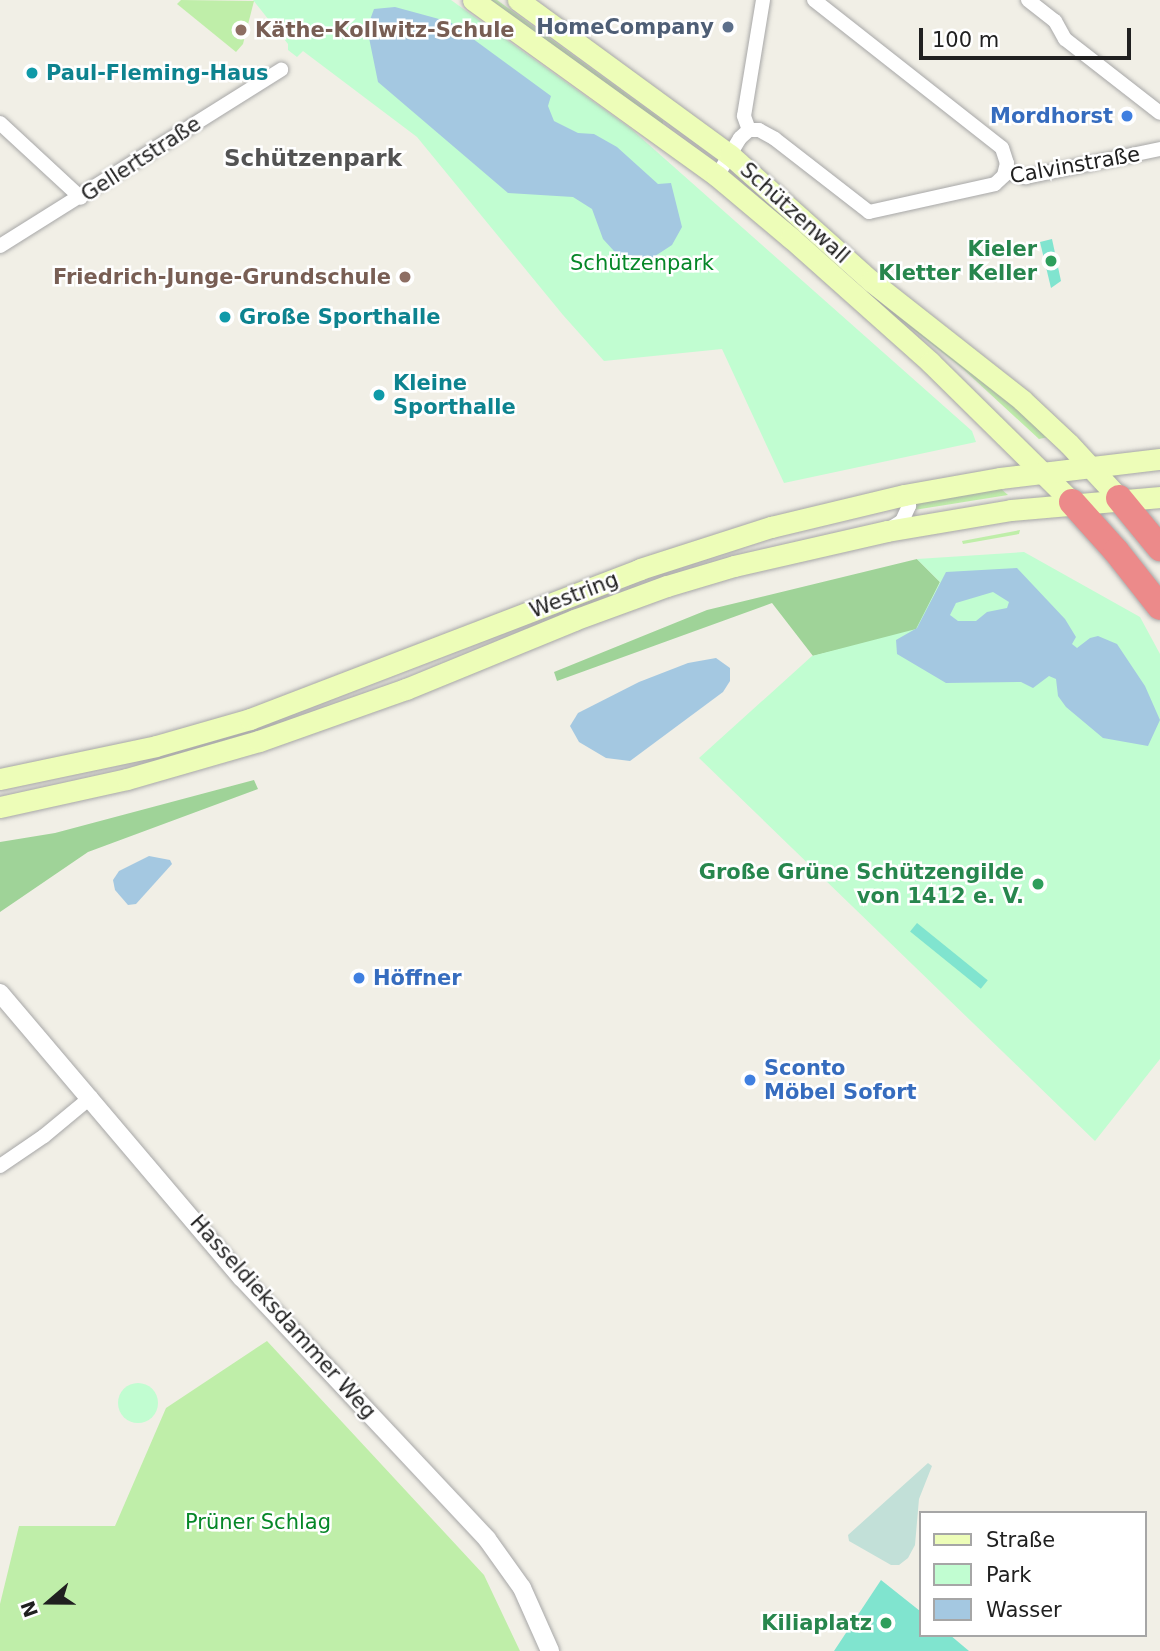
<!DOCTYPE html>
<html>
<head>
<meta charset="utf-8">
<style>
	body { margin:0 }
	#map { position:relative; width:1160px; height:1651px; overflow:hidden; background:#f1efe6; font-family:"DejaVu Sans",sans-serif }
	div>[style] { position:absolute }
	.grass>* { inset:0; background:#bfeea9 }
	.forest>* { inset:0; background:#9fd398 }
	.wetland>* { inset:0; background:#c2e0d8 }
	.park>* { inset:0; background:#c1fdd1 }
	.round { border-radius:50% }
	.pitch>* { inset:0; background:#80e4cf; transform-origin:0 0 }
	.water>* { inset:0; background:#a4c8e1 }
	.roads { filter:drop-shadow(0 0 2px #a7a7a7) drop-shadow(0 0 2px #a7a7a7) }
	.minor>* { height:14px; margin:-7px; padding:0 7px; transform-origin:7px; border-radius:7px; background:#fff }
	.tertiary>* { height:18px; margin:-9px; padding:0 9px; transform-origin:9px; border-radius:9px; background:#fff }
	.secondary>* { height:21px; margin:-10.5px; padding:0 10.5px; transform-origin:10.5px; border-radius:10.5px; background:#edfdb8 }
	.motorway>* { height:26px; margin:-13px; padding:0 13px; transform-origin:13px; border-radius:13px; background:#ec8a8a }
	.dots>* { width:19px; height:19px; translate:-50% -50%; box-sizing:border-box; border:4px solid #fff; border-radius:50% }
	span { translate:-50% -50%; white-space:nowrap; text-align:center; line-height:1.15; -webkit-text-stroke:5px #fff; paint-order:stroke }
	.service-label { font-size:21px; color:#4e5e75; font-weight:700 }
	.right { translate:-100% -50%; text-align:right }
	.education-label { font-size:21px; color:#785e54; font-weight:700 }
	.left { translate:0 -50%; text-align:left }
	.culture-label { font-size:21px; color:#0d838f; font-weight:700 }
	.shop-label { font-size:21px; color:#366cbe; font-weight:700 }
	.street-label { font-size:21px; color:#202020 }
	.leisure-label { font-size:21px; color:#27864d; font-weight:700 }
	.park-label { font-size:21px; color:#058727 }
	.neighbourhood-label { font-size:23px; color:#535353; font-weight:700 }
	.legend { position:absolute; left:919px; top:1511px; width:228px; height:126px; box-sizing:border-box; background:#fff; border:2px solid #a6a6a6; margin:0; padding:9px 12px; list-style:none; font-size:21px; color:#202020 }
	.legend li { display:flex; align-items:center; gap:14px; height:35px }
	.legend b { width:35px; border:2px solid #a6a6a6 }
	.north { position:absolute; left:14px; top:1567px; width:70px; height:70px; -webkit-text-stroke:5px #fff; paint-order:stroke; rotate:250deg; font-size:19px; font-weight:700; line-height:28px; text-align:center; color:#202020 }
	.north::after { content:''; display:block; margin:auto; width:24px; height:32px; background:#202020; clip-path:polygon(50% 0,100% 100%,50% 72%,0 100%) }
	.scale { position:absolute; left:919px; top:28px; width:212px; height:32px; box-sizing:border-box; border:4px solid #202020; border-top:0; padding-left:9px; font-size:21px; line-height:24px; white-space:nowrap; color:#202020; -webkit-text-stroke:5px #fff; paint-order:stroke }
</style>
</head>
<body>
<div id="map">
	<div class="grass">
		<i style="clip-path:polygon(181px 0,254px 1px,243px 44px,236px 52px,177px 4px)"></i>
		<i style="clip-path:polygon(485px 0,497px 0,663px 121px,663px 126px)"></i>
		<i style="clip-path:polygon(819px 249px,958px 359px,1038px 425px,1048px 437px,1039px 439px,962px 368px,859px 287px)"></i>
		<i style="clip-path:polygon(999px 487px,1008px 495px,914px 510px,914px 500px)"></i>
		<i style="clip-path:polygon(1020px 530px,1019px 534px,963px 544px,962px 541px)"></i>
		<i style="clip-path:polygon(267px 1341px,484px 1575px,520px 1651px,0 1651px,0 1604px,19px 1526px,115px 1526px,166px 1408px)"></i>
	</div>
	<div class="forest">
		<i style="clip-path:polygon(917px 559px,940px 582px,917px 629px,903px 634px,813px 656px,772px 603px,557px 681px,554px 672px,707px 610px)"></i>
		<i style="clip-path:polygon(254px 780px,258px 789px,88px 852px,0 912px,0 842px,55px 833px)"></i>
	</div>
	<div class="wetland">
		<i style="clip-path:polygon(928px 1463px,932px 1466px,919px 1499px,915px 1545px,908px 1558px,899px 1565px,891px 1565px,849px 1541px,848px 1535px)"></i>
	</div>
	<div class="park">
		<i style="clip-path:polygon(253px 0,451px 0,630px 128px,972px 431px,976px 442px,784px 483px,722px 349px,604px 361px,563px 315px,417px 137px,303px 51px,297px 57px,288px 50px,288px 44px)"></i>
		<i style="clip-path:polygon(1024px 552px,1140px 617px,1160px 654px,1160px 1059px,1095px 1141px,699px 758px,812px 656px,916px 629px,940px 582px,917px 559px)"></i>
		<i class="round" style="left:118px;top:1383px;width:40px;height:40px"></i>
	</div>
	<div class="pitch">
		<i style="clip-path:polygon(1052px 239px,1061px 281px,1051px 288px,1040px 242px)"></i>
		<i style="left:917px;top:923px;width:91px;height:11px;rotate:39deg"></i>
		<i style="clip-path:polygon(881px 1580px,920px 1611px,920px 1635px,950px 1635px,969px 1651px,834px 1651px)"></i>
	</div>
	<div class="water">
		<i style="clip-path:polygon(395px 7px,450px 22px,551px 96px,548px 106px,554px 121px,578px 133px,594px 134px,617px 147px,658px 184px,671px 183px,682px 227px,672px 245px,649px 260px,624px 262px,603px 239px,592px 209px,573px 197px,508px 193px,378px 82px,367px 28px,374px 9px)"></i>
		<i style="clip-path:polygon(evenodd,1017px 568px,1065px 619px,1076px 637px,1072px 644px,1077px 648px,1090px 638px,1098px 636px,1117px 644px,1145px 686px,1160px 720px,1148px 746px,1103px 738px,1066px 707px,1058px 696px,1056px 679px,1049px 676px,1033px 688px,1021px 682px,946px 683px,897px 654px,896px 640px,917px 628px,946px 572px,1017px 568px,993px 592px,1009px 602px,1007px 608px,987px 612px,976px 621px,958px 621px,950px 615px,956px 603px,993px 592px)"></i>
		<i style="clip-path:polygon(716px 658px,730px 668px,730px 681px,723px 692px,630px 761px,606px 758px,579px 742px,570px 726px,578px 713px,639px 682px,688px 663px)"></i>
		<i style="clip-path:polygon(149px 856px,170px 860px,172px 864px,136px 904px,128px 905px,115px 890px,113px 880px,119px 871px)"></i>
	</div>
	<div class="roads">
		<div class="minor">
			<i style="left:814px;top:0;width:239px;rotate:38.2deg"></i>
			<i style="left:1002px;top:148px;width:16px;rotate:72deg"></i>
			<i style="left:1007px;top:163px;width:12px;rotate:104deg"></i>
			<i style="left:1028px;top:0;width:34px;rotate:38deg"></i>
			<i style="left:1055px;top:21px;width:21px;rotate:61deg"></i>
			<i style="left:1065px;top:39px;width:120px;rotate:37.9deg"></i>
			<i style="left:0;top:123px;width:110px;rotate:42.8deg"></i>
			<i style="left:749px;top:130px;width:10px"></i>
			<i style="left:759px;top:130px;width:18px;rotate:29deg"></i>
			<i style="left:775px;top:139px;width:119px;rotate:37.8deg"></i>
			<i style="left:869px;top:212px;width:129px;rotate:-12.5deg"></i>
			<i style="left:995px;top:184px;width:18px;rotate:-43deg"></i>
			<i style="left:1008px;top:172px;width:19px;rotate:16deg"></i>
			<i style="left:1026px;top:177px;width:137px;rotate:-11.8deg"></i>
			<i style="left:749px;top:130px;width:15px;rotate:-110deg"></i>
			<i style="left:744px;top:116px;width:118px;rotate:-80.7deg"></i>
			<i style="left:717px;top:176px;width:44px;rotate:-58.8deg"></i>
			<i style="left:740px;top:138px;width:12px;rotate:-42deg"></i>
			<i style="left:0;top:246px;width:332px;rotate:-32.1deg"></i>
			<i style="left:891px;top:528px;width:13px;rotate:-32deg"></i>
			<i style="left:902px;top:521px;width:17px;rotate:-65deg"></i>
			<i style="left:909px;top:506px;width:6px;rotate:-121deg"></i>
			<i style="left:906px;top:501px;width:14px;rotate:-168deg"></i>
			<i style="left:0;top:1166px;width:53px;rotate:-34.3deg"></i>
			<i style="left:44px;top:1136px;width:61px;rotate:-39.7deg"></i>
		</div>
		<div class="tertiary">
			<i style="left:0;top:993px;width:374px;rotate:49.7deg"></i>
			<i style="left:242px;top:1278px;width:358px;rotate:46.8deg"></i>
			<i style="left:487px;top:1539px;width:60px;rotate:54.5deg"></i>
			<i style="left:522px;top:1588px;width:69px;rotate:66deg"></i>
		</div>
		<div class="secondary">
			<i style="left:473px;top:0;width:301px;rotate:35.8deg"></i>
			<i style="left:717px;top:176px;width:97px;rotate:40deg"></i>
			<i style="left:791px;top:238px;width:186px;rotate:41.7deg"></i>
			<i style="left:930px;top:362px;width:199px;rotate:44.6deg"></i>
			<i style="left:518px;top:0;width:263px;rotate:36.2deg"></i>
			<i style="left:730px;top:155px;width:189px;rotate:41.8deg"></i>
			<i style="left:871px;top:281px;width:192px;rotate:38.2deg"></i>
			<i style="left:1022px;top:400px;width:64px;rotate:43.1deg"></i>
			<i style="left:1069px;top:444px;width:74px;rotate:47.2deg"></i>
			<i style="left:0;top:779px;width:159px;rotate:-11.9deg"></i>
			<i style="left:156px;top:746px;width:98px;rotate:-16deg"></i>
			<i style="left:250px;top:719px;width:418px;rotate:-21deg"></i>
			<i style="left:640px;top:569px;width:138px;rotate:-17.8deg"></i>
			<i style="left:771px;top:527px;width:137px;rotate:-13.5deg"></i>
			<i style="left:904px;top:495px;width:97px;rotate:-10deg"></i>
			<i style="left:1000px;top:478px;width:161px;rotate:-6.8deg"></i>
			<i style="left:0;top:807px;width:130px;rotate:-12.4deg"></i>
			<i style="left:127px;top:779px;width:137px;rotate:-16.1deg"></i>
			<i style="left:259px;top:741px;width:156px;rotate:-19.5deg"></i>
			<i style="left:406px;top:689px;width:182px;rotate:-22.3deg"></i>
			<i style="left:574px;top:620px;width:99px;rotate:-20.1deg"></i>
			<i style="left:667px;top:586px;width:70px;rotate:-16.6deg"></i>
			<i style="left:734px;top:566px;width:157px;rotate:-12.9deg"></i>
			<i style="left:887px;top:531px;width:126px;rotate:-9.6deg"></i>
			<i style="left:1011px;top:510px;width:150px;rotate:-5deg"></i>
		</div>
		<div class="motorway">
			<i style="left:1119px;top:498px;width:65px;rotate:50.6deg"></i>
			<i style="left:1072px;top:502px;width:66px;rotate:48.1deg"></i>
			<i style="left:1116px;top:551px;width:71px;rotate:51.8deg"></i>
		</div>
	</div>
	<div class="dots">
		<i style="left:728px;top:27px;background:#5c6f8a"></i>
		<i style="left:241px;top:30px;background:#8d6e63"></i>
		<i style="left:32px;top:73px;background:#0f9aa8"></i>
		<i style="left:1127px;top:116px;background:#3f7fe0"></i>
		<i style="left:1051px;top:261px;background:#2e9e5b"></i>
		<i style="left:405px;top:277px;background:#8d6e63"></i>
		<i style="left:225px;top:317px;background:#0f9aa8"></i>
		<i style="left:379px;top:395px;background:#0f9aa8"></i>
		<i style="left:1038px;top:884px;background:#2e9e5b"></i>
		<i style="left:359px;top:978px;background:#3f7fe0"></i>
		<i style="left:750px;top:1080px;background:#3f7fe0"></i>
		<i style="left:886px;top:1623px;background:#2e9e5b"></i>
	</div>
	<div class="service-label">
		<span class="right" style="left:714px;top:27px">HomeCompany</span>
	</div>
	<div class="education-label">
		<span class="left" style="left:255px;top:30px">Käthe-Kollwitz-Schule</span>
		<span class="right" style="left:391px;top:277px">Friedrich-Junge-Grundschule</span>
	</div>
	<div class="culture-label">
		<span class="left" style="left:46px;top:73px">Paul-Fleming-Haus</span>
		<span class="left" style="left:239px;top:317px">Große Sporthalle</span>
		<span class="left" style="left:393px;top:395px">Kleine<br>Sporthalle</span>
	</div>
	<div class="shop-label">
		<span class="right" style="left:1113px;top:116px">Mordhorst</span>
		<span class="left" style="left:373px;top:978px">Höffner</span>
		<span class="left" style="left:764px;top:1080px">Sconto<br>Möbel Sofort</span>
	</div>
	<div class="street-label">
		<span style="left:141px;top:159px;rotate:-33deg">Gellertstraße</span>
		<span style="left:1075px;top:165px;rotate:-10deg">Calvinstraße</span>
		<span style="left:795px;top:213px;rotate:42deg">Schützenwall</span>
		<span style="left:574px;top:595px;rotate:-21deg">Westring</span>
		<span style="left:283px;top:1317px;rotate:48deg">Hasseldieksdammer Weg</span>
	</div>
	<div class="leisure-label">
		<span class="right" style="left:1037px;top:261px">Kieler<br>Kletter Keller</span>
		<span class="right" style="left:1024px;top:884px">Große Grüne Schützengilde<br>von 1412 e. V.</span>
		<span class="right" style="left:872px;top:1623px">Kiliaplatz</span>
	</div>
	<div class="park-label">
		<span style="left:642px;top:263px">Schützenpark</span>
		<span style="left:258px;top:1522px">Prüner Schlag</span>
	</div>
	<div class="neighbourhood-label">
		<span style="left:313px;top:158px">Schützenpark</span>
	</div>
	<ul class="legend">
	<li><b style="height:9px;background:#edfdb8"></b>Straße</li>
	<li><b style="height:19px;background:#c1fdd1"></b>Park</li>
	<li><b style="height:19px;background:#a4c8e1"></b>Wasser</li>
	</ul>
	<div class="north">N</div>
	<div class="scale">100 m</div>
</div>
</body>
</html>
